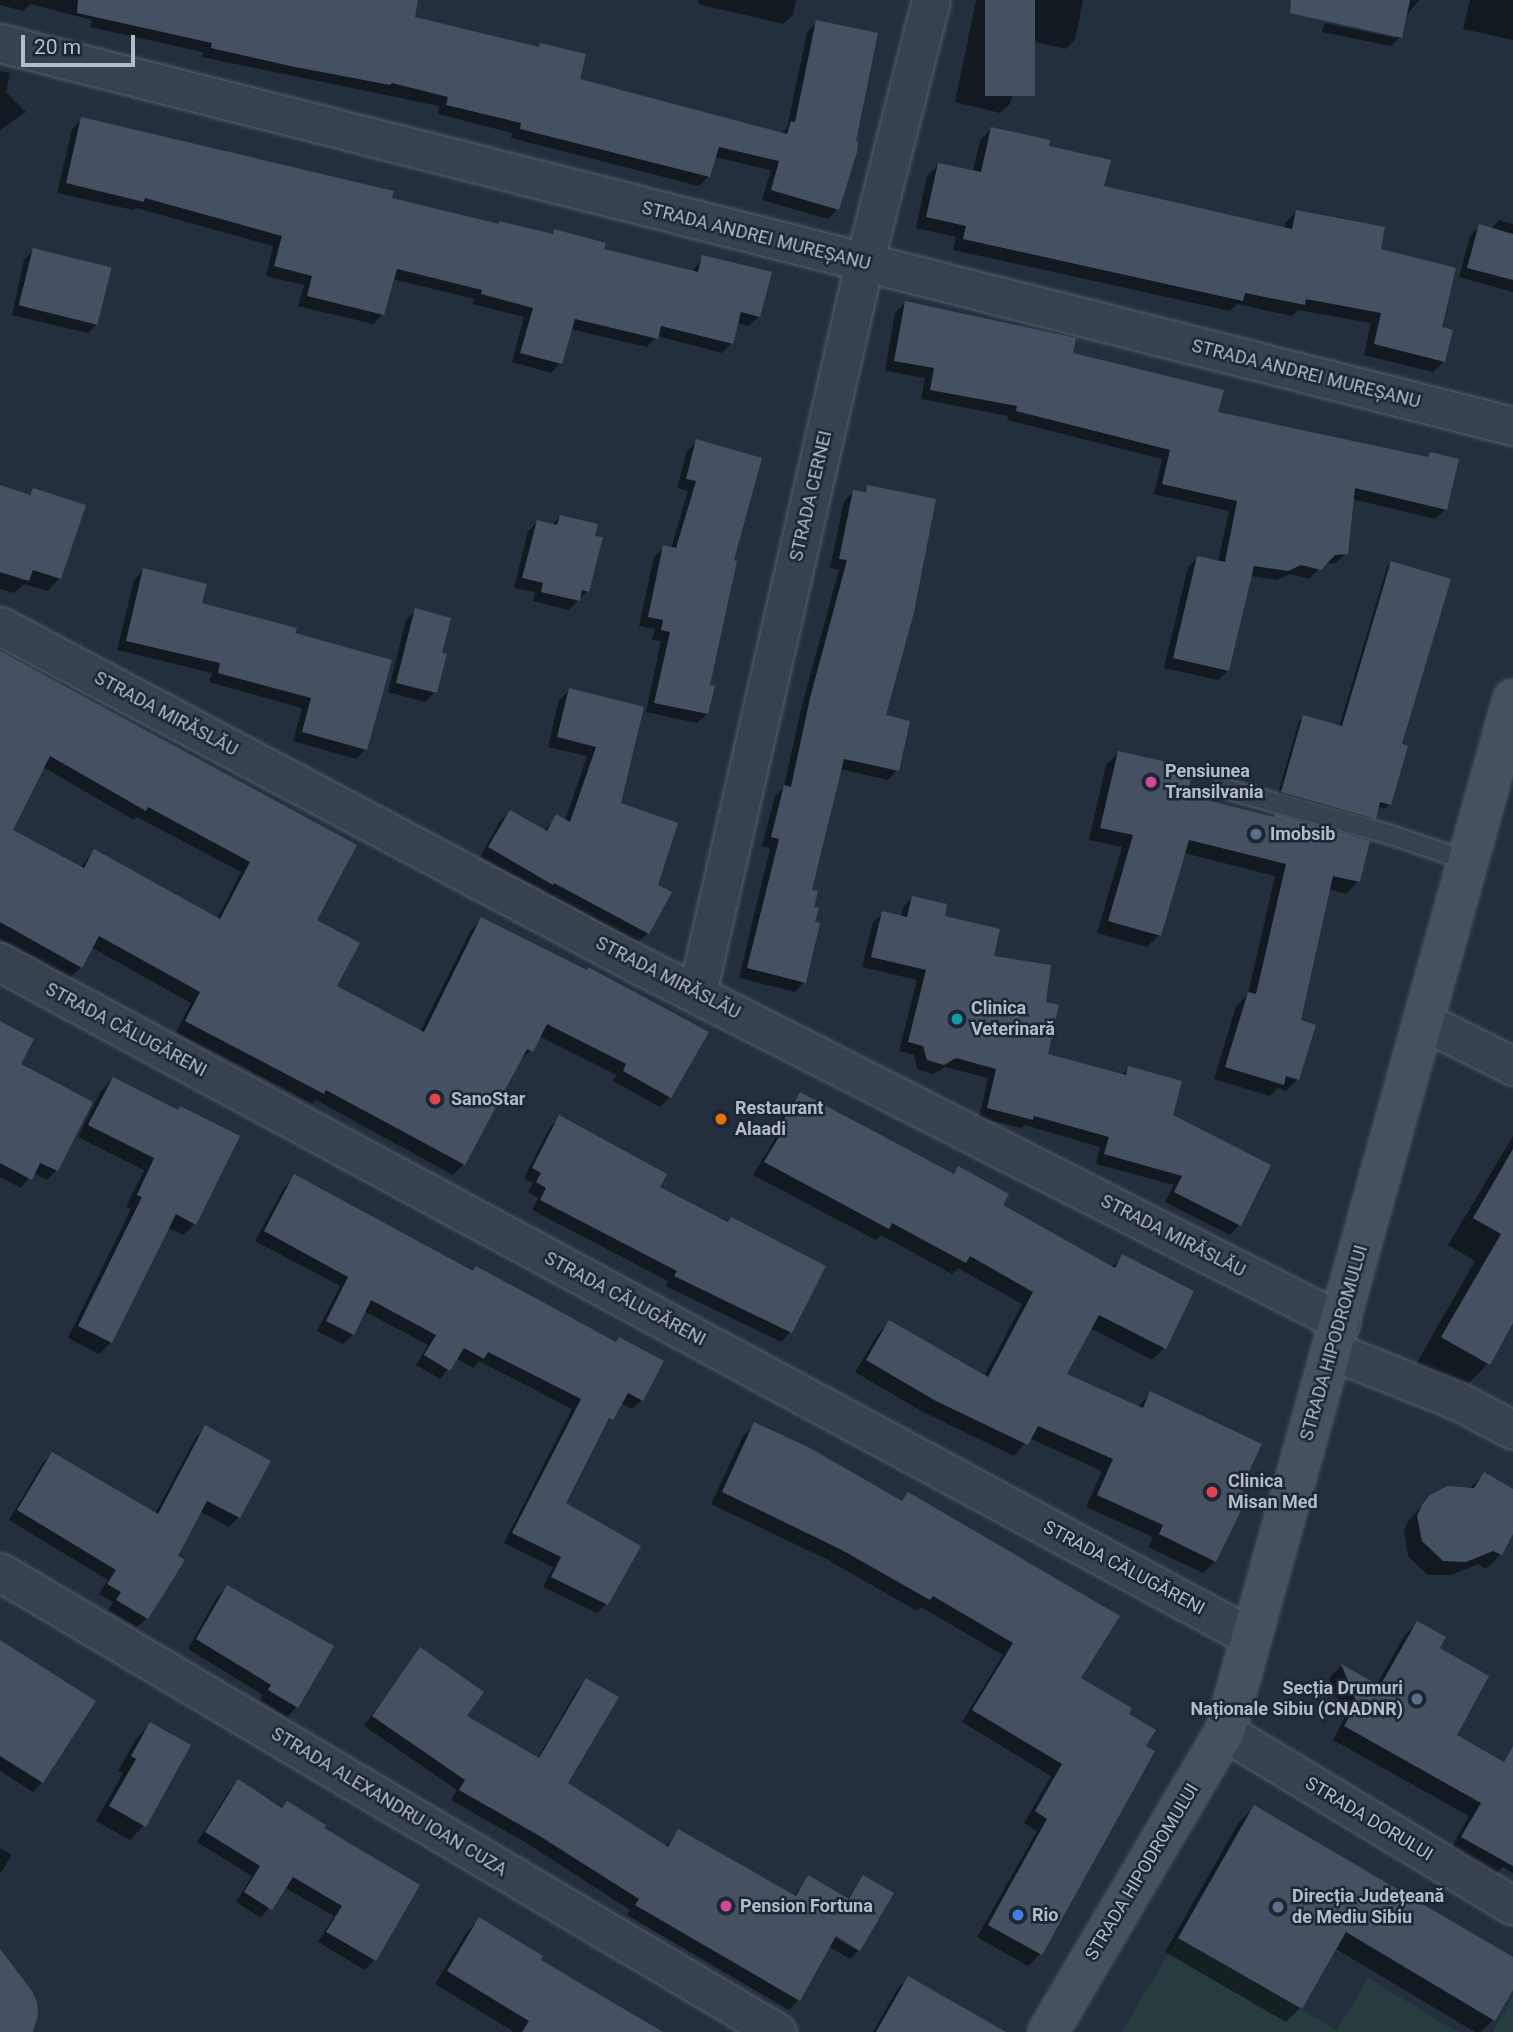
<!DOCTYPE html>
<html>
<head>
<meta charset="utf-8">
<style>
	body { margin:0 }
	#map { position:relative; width:1513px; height:2032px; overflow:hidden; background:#242f3e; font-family:Roboto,sans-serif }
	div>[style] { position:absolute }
	.green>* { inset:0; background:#263c3f }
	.shadow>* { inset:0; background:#0007 }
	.building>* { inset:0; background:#455162; transform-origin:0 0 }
	.roads { filter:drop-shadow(0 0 2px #565f6c) drop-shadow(0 0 2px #565f6c) }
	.lane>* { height:18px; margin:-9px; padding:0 9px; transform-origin:9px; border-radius:9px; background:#38414e }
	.street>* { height:37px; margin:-18.5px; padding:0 18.5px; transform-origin:18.5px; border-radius:18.5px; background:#38414e }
	.secondary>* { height:38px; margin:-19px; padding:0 19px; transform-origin:19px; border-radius:19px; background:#465061 }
	.dots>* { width:19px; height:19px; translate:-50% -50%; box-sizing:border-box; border:4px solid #1d2633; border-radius:50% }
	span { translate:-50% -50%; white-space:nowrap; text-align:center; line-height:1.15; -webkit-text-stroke:5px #1d2633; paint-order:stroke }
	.street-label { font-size:18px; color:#b4bcc9 }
	.poi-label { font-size:18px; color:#b4bcc9; font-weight:700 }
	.left { translate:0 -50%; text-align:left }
	.right { translate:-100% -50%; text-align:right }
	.scale { position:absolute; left:21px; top:35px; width:114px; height:32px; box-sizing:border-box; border:4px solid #b4bcc9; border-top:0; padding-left:9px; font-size:21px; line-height:24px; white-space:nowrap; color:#b4bcc9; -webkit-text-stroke:5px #1d2633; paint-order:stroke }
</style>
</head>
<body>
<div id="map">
	<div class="green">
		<i style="clip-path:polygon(1178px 1938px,1337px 2030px,1368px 1978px,1457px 2032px,1121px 2032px)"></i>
		<i style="clip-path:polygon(1513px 1996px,1513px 2032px,1493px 2032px)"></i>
	</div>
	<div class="shadow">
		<i style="clip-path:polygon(0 0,395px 0,412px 18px,537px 48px,540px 45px,578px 81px,781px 134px,787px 128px,807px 32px,817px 22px,837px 209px,828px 219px,762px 200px,771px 170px,714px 157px,709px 176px,699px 186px,511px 138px,512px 133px,438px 114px,439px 106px,202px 57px,203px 52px,90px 27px,92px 20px,30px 4px,23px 11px,0 5px)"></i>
		<i style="clip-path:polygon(699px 0,796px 0,793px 15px,783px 24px,698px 4px)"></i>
		<i style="clip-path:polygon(976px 0,1083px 0,1075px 40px,1065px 49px,1024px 39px,1010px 104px,1000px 113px,955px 102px)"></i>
		<i style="clip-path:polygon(1329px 0,1419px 0,1408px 14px,1405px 13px,1400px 37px,1391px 46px,1322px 32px,1324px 23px,1396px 38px,1396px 34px)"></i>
		<i style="clip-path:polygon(1470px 0,1513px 0,1513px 40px,1463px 29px)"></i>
		<i style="clip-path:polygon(0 71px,10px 73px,6px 92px,26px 112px,0 130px)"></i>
		<i style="clip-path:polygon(82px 119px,497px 226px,500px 223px,550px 236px,555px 231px,602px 250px,692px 272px,703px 257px,759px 316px,749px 326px,737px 323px,732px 343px,722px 353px,657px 336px,647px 347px,570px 329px,560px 363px,551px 373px,512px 362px,524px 317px,473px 304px,474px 299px,392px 279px,382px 315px,373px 324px,298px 306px,304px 285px,266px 276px,273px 246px,136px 208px,133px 210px,57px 193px,72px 129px)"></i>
		<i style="clip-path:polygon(991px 129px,1047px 147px,1102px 188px,1284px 229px,1285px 223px,1296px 212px,1440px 328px,1444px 361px,1433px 372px,1364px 355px,1371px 323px,1298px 310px,1292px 316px,1237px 304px,1230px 311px,953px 250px,956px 237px,916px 228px,927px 176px,938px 165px,973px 172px,980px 140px)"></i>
		<i style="clip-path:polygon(1499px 220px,1513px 224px,1513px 292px,1459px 277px,1470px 236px,1480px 226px,1491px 229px)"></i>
		<i style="clip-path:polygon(34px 250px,98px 323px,88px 333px,12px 315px,24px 260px)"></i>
		<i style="clip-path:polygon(905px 303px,1071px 354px,1216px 413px,1426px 458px,1430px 454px,1445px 510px,1435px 519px,1352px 499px,1346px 553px,1336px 563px,1324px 564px,1309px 579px,1290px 574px,1277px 580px,1250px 576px,1228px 671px,1218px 680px,1164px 668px,1188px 567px,1198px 557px,1218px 562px,1229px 511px,1154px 494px,1162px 459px,1007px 420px,1008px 416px,921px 399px,925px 378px,885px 371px,895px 313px)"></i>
		<i style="clip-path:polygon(697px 441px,732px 562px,708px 686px,707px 714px,697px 723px,646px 712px,661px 641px,652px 640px,655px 629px,639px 626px,654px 557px,664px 547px,671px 548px,688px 491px,677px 488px,687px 451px)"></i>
		<i style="clip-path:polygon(0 487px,27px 496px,33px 490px,60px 578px,47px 591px,24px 584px,14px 593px,0 589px)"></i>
		<i style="clip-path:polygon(868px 487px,884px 717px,897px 770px,888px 780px,840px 769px,810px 891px,812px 908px,804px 982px,795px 992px,739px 978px,770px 848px,762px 846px,775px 796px,784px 787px,801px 709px,839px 570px,830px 568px,844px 501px,854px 492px,862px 493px)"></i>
		<i style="clip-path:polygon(560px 517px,588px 591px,569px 610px,533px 601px,535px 592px,514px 588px,528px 531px,537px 522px,552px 525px)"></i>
		<i style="clip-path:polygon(1391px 563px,1400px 745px,1389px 804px,1385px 809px,1377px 806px,1370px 822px,1277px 797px,1299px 721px,1303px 717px,1339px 727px,1387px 567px)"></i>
		<i style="clip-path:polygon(143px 570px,200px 604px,293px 634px,366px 749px,356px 759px,293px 741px,302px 708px,209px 682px,212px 673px,117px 650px,134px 580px)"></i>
		<i style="clip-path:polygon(416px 610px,440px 654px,435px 692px,425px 702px,388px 692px,406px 620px)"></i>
		<i style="clip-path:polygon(0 653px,90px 705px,315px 921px,334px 987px,420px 1032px,471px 930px,482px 919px,670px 1097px,660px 1107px,613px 1081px,617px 1075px,539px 1036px,531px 1051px,519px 1060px,464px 1164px,453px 1175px,316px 1100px,313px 1104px,176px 1032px,191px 1003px,91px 947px,81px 967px,70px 978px,0 939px,0 837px,80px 868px,94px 851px,217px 919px,241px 872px,137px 817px,134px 820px,43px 767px,0 795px)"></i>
		<i style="clip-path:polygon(569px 690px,642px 709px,619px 805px,656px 885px,648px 933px,638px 942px,480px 857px,500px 821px,510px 812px,544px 831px,557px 816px,565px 821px,587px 756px,548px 747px,559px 700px)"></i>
		<i style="clip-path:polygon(1118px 753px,1185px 797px,1358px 881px,1346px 894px,1328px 889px,1299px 1022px,1298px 1079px,1286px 1091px,1278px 1088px,1270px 1096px,1214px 1079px,1236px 1006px,1248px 994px,1275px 876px,1184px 853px,1159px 935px,1147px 947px,1097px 933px,1122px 847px,1089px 840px,1106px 765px)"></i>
		<i style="clip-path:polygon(912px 898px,942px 917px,1044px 1004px,1046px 1055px,1121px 1076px,1129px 1068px,1170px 1116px,1269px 1166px,1239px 1225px,1230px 1235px,1165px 1202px,1174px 1185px,1096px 1164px,1100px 1147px,1025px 1125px,1022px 1128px,979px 1118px,988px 1078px,945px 1067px,933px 1074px,917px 1069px,914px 1055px,899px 1051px,917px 980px,862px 967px,873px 922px,883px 913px,901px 917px,903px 907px)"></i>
		<i style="clip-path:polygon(0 1023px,57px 1170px,47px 1180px,33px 1173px,21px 1188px,0 1177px)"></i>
		<i style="clip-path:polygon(113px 1079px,177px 1112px,195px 1224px,183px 1235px,168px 1228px,111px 1342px,99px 1354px,68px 1338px,131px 1209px,126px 1207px,144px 1170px,78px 1137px,101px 1091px)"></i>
		<i style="clip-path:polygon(800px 1094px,952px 1175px,958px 1168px,1001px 1206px,1111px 1268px,1122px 1257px,1164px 1348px,1152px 1360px,1090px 1328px,1064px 1375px,1137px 1408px,1151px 1393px,1238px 1491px,1215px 1561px,1203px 1573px,1148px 1547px,1153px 1537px,1086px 1507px,1102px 1471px,1029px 1438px,1014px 1456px,923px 1412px,855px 1372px,878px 1334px,890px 1322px,984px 1377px,1022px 1304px,958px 1268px,952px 1274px,881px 1235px,876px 1240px,753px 1175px,776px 1137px,772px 1135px,788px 1106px)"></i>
		<i style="clip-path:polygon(560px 1117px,658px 1188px,824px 1267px,790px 1332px,781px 1342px,666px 1286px,668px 1281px,532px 1210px,538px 1198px,528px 1192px,533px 1183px,524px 1178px,550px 1127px)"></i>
		<i style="clip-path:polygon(1513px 1136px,1513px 1320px,1488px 1364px,1461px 1390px,1416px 1364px,1475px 1261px,1448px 1245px)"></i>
		<i style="clip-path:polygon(295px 1177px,472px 1273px,614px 1344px,619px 1339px,642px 1400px,632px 1409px,621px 1403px,601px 1430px,563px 1503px,606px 1604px,597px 1613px,543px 1587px,553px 1567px,504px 1543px,572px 1409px,479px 1361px,473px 1368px,456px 1358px,440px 1379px,416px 1365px,428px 1345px,364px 1311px,353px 1334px,343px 1344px,317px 1331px,340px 1286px,255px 1241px,285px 1186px)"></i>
		<i style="clip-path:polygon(755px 1424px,900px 1502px,908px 1494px,1078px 1679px,1126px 1715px,1144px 1747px,1153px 1752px,1040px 1954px,1028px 1966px,977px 1937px,1037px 1831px,1024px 1823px,1051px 1776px,962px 1722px,1003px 1655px,921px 1607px,917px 1611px,828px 1560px,711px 1504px,743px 1436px)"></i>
		<i style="clip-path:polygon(205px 1428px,268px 1462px,239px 1517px,229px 1527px,199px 1511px,147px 1618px,137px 1627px,108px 1610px,113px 1602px,99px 1594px,108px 1580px,9px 1520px,42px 1464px,52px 1454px,155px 1514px,196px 1437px)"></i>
		<i style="clip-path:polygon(1484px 1474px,1513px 1491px,1513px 1530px,1501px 1554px,1486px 1569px,1478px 1564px,1451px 1575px,1428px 1575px,1408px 1556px,1404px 1532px,1408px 1521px,1431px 1496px,1469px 1489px)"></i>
		<i style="clip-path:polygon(227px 1587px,297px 1707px,287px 1717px,260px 1700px,263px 1695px,188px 1649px,217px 1597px)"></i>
		<i style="clip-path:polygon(1417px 1623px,1438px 1649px,1454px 1735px,1513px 1769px,1513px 1873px,1503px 1867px,1494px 1875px,1450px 1850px,1469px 1816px,1333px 1740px,1345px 1717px,1329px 1678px,1341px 1666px,1376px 1686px,1404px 1636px)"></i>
		<i style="clip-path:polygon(0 1642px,42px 1782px,33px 1792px,0 1771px)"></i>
		<i style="clip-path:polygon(420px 1649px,464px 1717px,537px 1759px,577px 1690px,586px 1680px,566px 1784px,665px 1847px,678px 1831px,794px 1896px,808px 1878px,847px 1900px,864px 1877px,827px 1933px,858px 1951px,850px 1959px,828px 1946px,798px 2000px,789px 2010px,627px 1915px,630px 1910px,528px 1844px,451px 1800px,457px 1790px,364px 1726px)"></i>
		<i style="clip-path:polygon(150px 1724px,144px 1825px,130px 1840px,96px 1821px,123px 1773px,118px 1771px,136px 1739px)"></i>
		<i style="clip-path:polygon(238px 1781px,418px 1886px,374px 1960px,365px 1970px,318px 1942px,334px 1916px,284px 1887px,261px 1918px,236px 1902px,252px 1876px,197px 1842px,229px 1791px)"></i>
		<i style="clip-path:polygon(1254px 1807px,1513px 1960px,1513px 1986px,1493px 2020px,1481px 2032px,1475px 2032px,1334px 1948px,1300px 2008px,1286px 2022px,1165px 1952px,1239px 1822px)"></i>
		<i style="clip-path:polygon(0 1848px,12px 1855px,0 1874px)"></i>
		<i style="clip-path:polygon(479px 1920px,538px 1961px,650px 2032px,514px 2032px,435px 1984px,467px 1932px)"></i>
		<i style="clip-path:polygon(908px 1978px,962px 2032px,873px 2032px,898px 1988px)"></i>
	</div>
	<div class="building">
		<i style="clip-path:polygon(78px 0,418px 0,415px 17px,539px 47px,540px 43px,586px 54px,580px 79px,787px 134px,791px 121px,795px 122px,816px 20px,878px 33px,856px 141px,858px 141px,857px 152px,839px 210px,771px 190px,779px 161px,719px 147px,710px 177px,520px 129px,521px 123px,446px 105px,448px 97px,392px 83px,390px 85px,290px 66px,211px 48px,212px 43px,77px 13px)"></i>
		<i style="left:985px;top:0;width:50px;height:96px"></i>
		<i style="clip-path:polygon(1291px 0,1410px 0,1402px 38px,1290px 13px)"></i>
		<i style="clip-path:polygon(81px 117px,394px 191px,392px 198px,499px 224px,499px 221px,553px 234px,554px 229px,606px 243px,604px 249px,698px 272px,702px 255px,772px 272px,760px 317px,741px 312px,733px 344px,661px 326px,658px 339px,575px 319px,562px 364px,520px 353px,533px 308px,481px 294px,482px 290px,397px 269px,384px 315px,307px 296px,312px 276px,274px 266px,282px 236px,145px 198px,144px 202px,66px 183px)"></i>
		<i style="clip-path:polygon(991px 127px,1050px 140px,1049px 146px,1111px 160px,1104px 186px,1292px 229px,1296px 210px,1385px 227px,1381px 249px,1456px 268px,1442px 327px,1453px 330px,1445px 362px,1374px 344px,1381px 313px,1306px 299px,1305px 305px,1245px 293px,1243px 301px,963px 239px,966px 226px,926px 217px,938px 163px,981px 172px)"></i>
		<i style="clip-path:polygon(1479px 224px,1513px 234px,1513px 280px,1467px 268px)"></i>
		<i style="left:33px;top:248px;width:81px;height:59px;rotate:14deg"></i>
		<i style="clip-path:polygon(905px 301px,1076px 338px,1073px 353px,1224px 390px,1218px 412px,1428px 457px,1430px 452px,1459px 459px,1447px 510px,1355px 488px,1348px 554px,1335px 555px,1321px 570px,1301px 565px,1288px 571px,1254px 566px,1229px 671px,1173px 658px,1197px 556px,1225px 562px,1237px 501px,1162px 484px,1170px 450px,1016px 411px,1017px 406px,930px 390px,934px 368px,894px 361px)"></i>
		<i style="clip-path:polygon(696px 439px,762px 458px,734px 560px,737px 561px,710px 685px,715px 686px,708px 714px,654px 703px,670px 632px,661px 630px,663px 620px,648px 617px,663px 545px,676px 548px,696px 481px,686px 479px)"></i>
		<i style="clip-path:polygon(0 485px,30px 495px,33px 488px,86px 505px,61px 579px,33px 570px,29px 581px,0 572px)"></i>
		<i style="clip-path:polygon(867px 485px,936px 499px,914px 612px,886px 715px,910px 721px,899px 771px,844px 759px,812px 890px,818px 891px,814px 907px,819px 908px,815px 922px,820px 923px,806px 983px,747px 968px,779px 839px,771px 837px,784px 785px,791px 787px,810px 698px,847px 560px,839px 559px,853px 490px,866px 492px)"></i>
		<i style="clip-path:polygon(560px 515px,598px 524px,595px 536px,603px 537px,589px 592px,582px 590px,580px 601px,541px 592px,543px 583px,522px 578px,537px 520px,557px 525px)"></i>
		<i style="clip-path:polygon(1391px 561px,1451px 579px,1402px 744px,1408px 746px,1391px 805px,1380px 802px,1376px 819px,1281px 792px,1303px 715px,1342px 726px)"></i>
		<i style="clip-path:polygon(143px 568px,207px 584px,202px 603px,297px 628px,295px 633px,392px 660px,367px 750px,302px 732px,311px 698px,218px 673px,220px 663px,126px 641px)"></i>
		<i style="clip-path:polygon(415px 608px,451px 618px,442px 653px,447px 654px,437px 693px,396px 683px)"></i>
		<i style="clip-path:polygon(evenodd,0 651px,357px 845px,317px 920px,360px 943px,337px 986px,424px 1032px,481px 917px,587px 970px,588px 967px,709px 1032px,671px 1098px,623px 1071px,626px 1064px,547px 1024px,533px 1052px,527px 1049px,465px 1165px,326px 1090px,324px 1094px,185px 1021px,200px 992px,99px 936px,82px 968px,0 922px,0 651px,50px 756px,146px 811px,148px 807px,250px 862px,220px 919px,94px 849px,84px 868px,13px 830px,50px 756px)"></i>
		<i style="clip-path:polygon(569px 688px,644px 707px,621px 803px,678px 823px,658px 885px,672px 892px,649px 934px,554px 883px,553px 885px,488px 847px,510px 810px,547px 831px,556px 814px,570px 822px,596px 747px,557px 737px)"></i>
		<i style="clip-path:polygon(1118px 751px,1194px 768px,1187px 795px,1274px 817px,1274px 814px,1370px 841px,1360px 882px,1333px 876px,1301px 1020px,1316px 1025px,1299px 1080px,1286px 1076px,1284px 1085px,1225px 1067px,1248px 992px,1256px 994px,1286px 864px,1189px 840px,1161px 936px,1108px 921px,1133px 835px,1100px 828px)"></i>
		<i style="clip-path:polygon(912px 896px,947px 904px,945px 916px,1000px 929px,994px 956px,1051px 965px,1046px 1002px,1059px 1005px,1048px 1054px,1126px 1075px,1128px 1066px,1182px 1081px,1173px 1115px,1271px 1165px,1241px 1226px,1174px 1192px,1182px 1176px,1104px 1154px,1109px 1137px,1034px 1116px,1033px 1120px,987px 1108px,996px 1069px,956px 1058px,944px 1065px,927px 1060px,923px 1046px,908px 1042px,926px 970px,871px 957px,882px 911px,907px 917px)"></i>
		<i style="clip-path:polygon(0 1021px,34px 1039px,21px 1064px,93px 1102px,58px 1171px,40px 1163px,32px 1180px,0 1163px)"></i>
		<i style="clip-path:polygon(113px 1077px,178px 1110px,180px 1106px,240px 1136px,196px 1225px,176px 1214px,112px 1343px,78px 1326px,142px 1197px,137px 1195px,154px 1158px,88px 1125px)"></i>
		<i style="clip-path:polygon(800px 1092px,954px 1174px,958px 1166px,1009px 1194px,1003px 1205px,1115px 1268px,1122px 1254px,1194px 1291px,1166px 1349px,1099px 1315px,1067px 1374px,1143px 1408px,1150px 1391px,1262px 1444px,1240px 1490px,1249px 1494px,1216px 1562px,1159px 1534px,1163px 1525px,1097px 1495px,1113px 1459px,1038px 1426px,1028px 1445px,936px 1401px,866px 1360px,889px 1320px,988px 1377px,1033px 1292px,970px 1256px,966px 1263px,892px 1223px,889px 1229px,764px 1162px,786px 1125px,782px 1122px)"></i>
		<i style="clip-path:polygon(559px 1115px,667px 1174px,660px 1187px,728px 1222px,731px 1217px,826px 1266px,792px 1333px,674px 1276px,677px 1271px,540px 1200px,546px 1188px,536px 1182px,541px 1173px,532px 1168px)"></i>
		<i style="clip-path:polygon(1513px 1149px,1513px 1323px,1490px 1365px,1441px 1337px,1501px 1234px,1473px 1218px)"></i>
		<i style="clip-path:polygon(294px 1174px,473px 1271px,476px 1266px,616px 1342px,619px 1337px,664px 1361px,643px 1401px,628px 1393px,613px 1420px,609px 1418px,566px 1503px,641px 1546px,608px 1605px,551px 1577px,561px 1557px,512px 1533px,581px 1399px,488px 1352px,484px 1359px,464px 1348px,450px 1371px,424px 1355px,436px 1335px,371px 1300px,354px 1335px,326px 1321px,348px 1277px,264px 1231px)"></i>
		<i style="clip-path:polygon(754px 1422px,810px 1448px,902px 1501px,908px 1492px,1120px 1616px,1081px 1678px,1132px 1708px,1129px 1714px,1156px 1730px,1146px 1746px,1155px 1751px,1042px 1955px,988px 1925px,1047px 1819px,1035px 1811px,1062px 1764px,972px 1710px,1013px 1643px,933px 1596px,930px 1600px,840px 1549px,722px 1492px)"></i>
		<i style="clip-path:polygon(205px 1425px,271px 1461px,240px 1518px,207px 1501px,178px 1556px,185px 1560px,148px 1619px,116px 1600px,121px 1592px,107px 1584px,116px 1570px,17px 1510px,52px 1452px,158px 1514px)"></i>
		<i style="clip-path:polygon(1484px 1472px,1513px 1489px,1513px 1534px,1502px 1555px,1493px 1551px,1466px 1562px,1443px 1561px,1422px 1541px,1417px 1516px,1422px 1505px,1430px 1495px,1447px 1486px,1474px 1488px)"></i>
		<i style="clip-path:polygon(227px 1585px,334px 1646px,298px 1708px,268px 1690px,271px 1685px,196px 1639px)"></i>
		<i style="clip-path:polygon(1417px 1621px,1446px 1637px,1440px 1648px,1489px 1676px,1457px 1735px,1504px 1762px,1513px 1746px,1513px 1866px,1461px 1837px,1481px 1803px,1344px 1726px,1357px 1703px,1341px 1664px,1380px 1686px)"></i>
		<i style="clip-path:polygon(0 1640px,96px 1701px,43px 1783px,0 1756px)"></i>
		<i style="clip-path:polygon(420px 1647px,484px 1692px,467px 1716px,539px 1758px,586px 1678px,619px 1697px,568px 1783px,668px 1847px,678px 1829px,796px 1896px,808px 1875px,849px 1899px,863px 1875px,894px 1893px,860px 1951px,836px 1936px,800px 2001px,635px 1905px,639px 1899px,538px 1835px,459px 1790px,465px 1780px,372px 1716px)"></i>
		<i style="clip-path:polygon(150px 1722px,191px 1745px,146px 1827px,109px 1806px,136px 1759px,131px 1756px)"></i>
		<i style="clip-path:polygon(238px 1779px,282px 1808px,287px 1801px,326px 1825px,324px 1828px,420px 1885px,376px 1961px,326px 1932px,342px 1906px,293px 1877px,272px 1910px,244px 1892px,260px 1866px,205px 1832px)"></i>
		<i style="clip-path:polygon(1254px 1805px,1513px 1957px,1513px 1990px,1495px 2021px,1346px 1932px,1302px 2009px,1178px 1938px)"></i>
		<i style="clip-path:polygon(479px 1917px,543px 1956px,541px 1960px,663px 2032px,522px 2032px,529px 2021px,447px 1971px)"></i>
		<i style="clip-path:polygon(0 1949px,32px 1991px,37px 2002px,38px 2015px,33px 2032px,0 2032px)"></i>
		<i style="clip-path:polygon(908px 1976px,1006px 2032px,876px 2032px)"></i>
	</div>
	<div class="roads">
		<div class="lane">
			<i style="left:1222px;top:788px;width:172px;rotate:15.5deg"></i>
			<i style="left:1388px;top:834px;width:84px;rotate:18.6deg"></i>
		</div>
		<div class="street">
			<i style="left:0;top:43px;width:1561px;rotate:14.21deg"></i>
			<i style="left:0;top:626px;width:728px;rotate:27.94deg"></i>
			<i style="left:643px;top:967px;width:783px;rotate:26.96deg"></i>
			<i style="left:0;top:962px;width:1421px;rotate:28.35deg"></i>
			<i style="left:697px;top:993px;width:749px;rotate:-77.11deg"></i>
			<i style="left:864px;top:263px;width:271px;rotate:-75.7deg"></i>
			<i style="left:1423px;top:1021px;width:101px;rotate:26.6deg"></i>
			<i style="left:1333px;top:1351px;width:135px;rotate:21.8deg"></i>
			<i style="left:1458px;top:1401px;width:62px;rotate:27.8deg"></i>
			<i style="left:0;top:1572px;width:903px;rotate:30.63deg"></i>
			<i style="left:1225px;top:1732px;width:336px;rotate:31.1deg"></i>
		</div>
		<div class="secondary">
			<i style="left:1048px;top:2032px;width:348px;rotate:-59.5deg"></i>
			<i style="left:1225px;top:1732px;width:1072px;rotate:-74.42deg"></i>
		</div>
	</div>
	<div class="dots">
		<i style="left:1151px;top:782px;background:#d1479c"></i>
		<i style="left:1256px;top:834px;background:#5c6f8a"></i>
		<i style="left:957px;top:1019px;background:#0f9aa8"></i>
		<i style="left:435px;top:1099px;background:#e0444e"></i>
		<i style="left:721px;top:1119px;background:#e8710a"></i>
		<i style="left:1212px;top:1492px;background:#e0444e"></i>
		<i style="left:1417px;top:1699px;background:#5c6f8a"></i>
		<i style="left:726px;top:1906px;background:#d1479c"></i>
		<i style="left:1278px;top:1907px;background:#5c6f8a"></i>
		<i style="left:1018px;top:1915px;background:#3f7fe0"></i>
	</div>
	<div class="street-label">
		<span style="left:756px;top:236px;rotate:14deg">STRADA ANDREI MUREȘANU</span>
		<span style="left:1306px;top:374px;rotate:14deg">STRADA ANDREI MUREȘANU</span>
		<span style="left:811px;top:496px;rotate:-77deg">STRADA CERNEI</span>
		<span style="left:166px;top:714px;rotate:28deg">STRADA MIRĂSLĂU</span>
		<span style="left:668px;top:978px;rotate:27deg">STRADA MIRĂSLĂU</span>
		<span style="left:126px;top:1030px;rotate:28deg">STRADA CĂLUGĂRENI</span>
		<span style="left:1173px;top:1236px;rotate:27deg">STRADA MIRĂSLĂU</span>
		<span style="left:625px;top:1299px;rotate:28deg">STRADA CĂLUGĂRENI</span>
		<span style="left:1334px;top:1343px;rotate:-74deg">STRADA HIPODROMULUI</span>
		<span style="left:1124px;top:1568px;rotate:28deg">STRADA CĂLUGĂRENI</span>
		<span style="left:389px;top:1802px;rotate:31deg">STRADA ALEXANDRU IOAN CUZA</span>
		<span style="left:1369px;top:1819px;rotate:31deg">STRADA DORULUI</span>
		<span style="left:1142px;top:1872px;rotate:-59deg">STRADA HIPODROMULUI</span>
	</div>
	<div class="poi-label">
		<span class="left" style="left:1165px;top:782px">Pensiunea<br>Transilvania</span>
		<span class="left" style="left:1270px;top:834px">Imobsib</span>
		<span class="left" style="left:971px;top:1019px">Clinica<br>Veterinară</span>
		<span class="left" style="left:451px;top:1099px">SanoStar</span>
		<span class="left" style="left:735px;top:1119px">Restaurant<br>Alaadi</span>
		<span class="left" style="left:1228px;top:1492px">Clinica<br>Misan Med</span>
		<span class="right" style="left:1403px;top:1699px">Secția Drumuri<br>Naționale Sibiu (CNADNR)</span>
		<span class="left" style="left:1292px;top:1907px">Direcția Județeană<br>de Mediu Sibiu</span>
		<span class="left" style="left:740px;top:1906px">Pension Fortuna</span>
		<span class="left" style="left:1032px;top:1915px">Rio</span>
	</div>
	<div class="scale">20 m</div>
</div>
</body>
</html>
